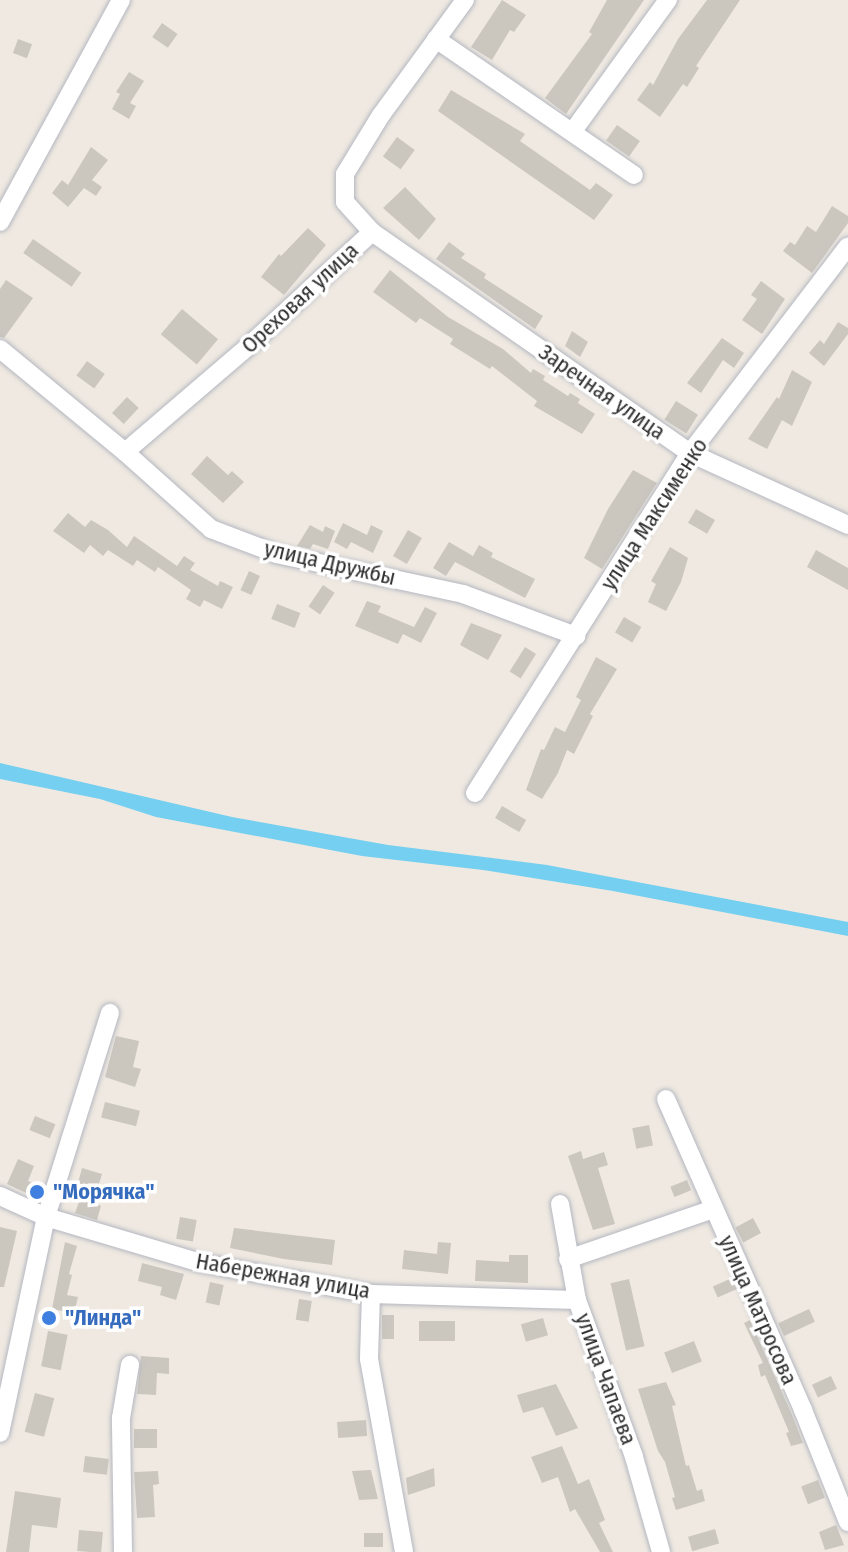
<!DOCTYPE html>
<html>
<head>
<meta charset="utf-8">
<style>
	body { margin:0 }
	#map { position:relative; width:848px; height:1552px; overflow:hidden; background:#efe9e1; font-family:"Fira Sans Condensed",sans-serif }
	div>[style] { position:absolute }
	.water>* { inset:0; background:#75cff0 }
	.building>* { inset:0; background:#cbc7bf; transform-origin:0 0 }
	.roads { filter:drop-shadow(0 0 2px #b4b7c1) drop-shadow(0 0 2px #b4b7c1) }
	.minor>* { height:18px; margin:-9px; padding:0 9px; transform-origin:9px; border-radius:9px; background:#fff }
	.dots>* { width:22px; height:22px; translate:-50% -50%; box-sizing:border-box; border:4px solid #fff; border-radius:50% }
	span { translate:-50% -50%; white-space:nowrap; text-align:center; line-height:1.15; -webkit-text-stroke:7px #fff; paint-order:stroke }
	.street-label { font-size:22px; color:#2e2e2e }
	.shop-label { font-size:22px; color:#366cbe; font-weight:700 }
	.left { translate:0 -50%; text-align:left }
</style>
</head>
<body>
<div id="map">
	<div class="water">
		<i style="clip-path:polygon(0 763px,232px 817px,388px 845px,547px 865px,848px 922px,848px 936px,613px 891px,483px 870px,362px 856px,156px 817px,100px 799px,0 779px)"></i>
	</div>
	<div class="building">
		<i style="clip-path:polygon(502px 0,526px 15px,514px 32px,510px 30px,492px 60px,471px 47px)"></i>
		<i style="clip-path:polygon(607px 0,644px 0,566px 114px,545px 98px,592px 34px,589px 32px)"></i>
		<i style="clip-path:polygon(707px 0,740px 0,696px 66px,699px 68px,687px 87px,683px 84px,660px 117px,637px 100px,650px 82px,653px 85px,678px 39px)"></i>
		<i style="left:162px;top:23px;width:19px;height:17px;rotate:35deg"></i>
		<i style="left:18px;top:39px;width:15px;height:15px;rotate:20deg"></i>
		<i style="clip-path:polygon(129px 72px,144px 81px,130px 103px,136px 106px,129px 119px,112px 109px,120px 94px,116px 92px)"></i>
		<i style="clip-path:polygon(451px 90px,525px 134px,520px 141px,590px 190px,596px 183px,613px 195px,594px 220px,438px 111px)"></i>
		<i style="left:617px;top:125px;width:28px;height:19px;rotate:35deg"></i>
		<i style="left:397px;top:137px;width:22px;height:24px;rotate:36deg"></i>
		<i style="clip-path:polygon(91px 147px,108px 160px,92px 180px,102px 187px,96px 196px,84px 188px,68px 207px,52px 193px,62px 180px,68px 185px)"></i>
		<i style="clip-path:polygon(405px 187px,436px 219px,419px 240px,383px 208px)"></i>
		<i style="clip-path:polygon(832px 206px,848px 216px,848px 223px,812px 273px,783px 251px,790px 242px,795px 245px,807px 226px,816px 232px)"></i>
		<i style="clip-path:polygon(308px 228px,326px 245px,284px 295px,261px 277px,279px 254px,281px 256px)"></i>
		<i style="left:33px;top:239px;width:59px;height:17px;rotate:35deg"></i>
		<i style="clip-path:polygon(449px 242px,465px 254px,461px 258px,486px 274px,484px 278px,543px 316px,535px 329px,436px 259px)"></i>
		<i style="clip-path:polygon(390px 270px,448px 317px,503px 349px,531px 373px,533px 369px,545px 376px,543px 380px,568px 396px,570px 393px,580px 399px,578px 403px,595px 414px,582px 434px,534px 406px,537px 401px,492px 366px,490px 369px,450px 344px,453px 339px,420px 318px,416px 323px,373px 292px)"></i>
		<i style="clip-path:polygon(6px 280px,33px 298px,4px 338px,0 337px,0 289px)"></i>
		<i style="clip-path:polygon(761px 281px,785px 299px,762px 334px,742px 320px,757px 299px,751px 295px)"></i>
		<i style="left:182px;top:309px;width:47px;height:33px;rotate:40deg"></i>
		<i style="clip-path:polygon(838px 322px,848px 328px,848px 334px,824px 366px,809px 353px,820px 340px,824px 344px)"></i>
		<i style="clip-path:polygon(572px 331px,588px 342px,580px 357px,565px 346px)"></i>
		<i style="clip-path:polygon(722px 338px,744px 353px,734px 368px,723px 360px,701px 393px,687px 383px)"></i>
		<i style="left:87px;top:361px;width:22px;height:18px;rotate:36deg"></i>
		<i style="clip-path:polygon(792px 370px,812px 382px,792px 426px,782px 420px,767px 449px,748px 439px,777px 397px,779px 399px)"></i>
		<i style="left:127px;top:397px;width:16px;height:22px;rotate:43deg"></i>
		<i style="left:676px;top:401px;width:26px;height:22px;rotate:32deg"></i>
		<i style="clip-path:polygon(207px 456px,228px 475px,232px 471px,244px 482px,223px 503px,191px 474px)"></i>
		<i style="clip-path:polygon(633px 470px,657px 483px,602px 569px,584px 558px,608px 509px)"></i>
		<i style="left:696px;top:509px;width:22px;height:16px;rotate:30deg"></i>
		<i style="clip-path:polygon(68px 513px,85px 527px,91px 520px,108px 530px,127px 547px,134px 536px,177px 566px,184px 556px,195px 563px,190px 570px,218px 586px,220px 581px,233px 587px,222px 609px,204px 600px,200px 607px,186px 599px,191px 590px,158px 567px,155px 572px,137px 560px,133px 566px,108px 550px,103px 556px,90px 545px,84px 553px,53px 531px)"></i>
		<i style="clip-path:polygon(343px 523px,367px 535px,371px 525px,383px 531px,373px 553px,351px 542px,347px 549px,334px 542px)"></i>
		<i style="clip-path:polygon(310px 525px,323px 532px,325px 526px,335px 531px,328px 549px,313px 544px,310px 549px,297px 546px)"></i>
		<i style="left:408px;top:530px;width:16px;height:30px;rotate:30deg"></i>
		<i style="clip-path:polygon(449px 542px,473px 556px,479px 545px,493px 553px,491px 557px,535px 579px,525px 598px,455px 562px,446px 576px,433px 568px)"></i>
		<i style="clip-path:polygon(670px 547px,688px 558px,681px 582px,666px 611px,648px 602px,656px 584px,651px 581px)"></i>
		<i style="clip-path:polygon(816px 550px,848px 568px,848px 590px,807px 567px)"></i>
		<i style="left:249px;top:571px;width:12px;height:21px;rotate:24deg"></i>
		<i style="left:323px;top:585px;width:14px;height:26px;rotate:34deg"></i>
		<i style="clip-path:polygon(367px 601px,381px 606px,378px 612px,414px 627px,425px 607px,437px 613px,421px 643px,403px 634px,398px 644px,355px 626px)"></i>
		<i style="left:277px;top:604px;width:25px;height:16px;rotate:21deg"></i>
		<i style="left:624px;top:617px;width:20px;height:18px;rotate:30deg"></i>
		<i style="clip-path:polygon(471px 623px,502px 635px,488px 660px,460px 645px)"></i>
		<i style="left:525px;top:647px;width:13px;height:29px;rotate:32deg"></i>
		<i style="clip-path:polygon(596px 657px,617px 669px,590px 714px,593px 716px,574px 754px,567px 750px,558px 773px,542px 799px,526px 790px,541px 749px,544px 750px,555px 727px,565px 732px,581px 700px,576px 697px)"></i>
		<i style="left:502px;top:806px;width:28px;height:14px;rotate:30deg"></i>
		<i style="clip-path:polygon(116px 1036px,139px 1041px,133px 1067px,141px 1069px,135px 1087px,105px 1077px)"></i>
		<i style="left:105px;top:1102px;width:36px;height:16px;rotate:14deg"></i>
		<i style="left:35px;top:1116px;width:22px;height:15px;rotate:22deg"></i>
		<i style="left:649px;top:1125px;width:21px;height:17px;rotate:79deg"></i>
		<i style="clip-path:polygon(581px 1151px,583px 1159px,604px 1152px,608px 1165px,598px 1168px,615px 1224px,593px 1230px,568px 1156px)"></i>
		<i style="clip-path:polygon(18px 1159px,34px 1166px,28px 1181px,43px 1187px,39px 1199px,7px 1184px)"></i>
		<i style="clip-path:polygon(82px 1168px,102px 1174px,93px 1203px,101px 1206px,97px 1220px,75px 1213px,85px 1185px,78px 1183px)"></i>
		<i style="left:687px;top:1180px;width:11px;height:18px;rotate:68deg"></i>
		<i style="left:180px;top:1217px;width:17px;height:22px;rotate:10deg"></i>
		<i style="left:753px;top:1218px;width:17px;height:20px;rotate:62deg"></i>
		<i style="clip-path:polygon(0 1227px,17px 1231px,4px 1287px,0 1287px)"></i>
		<i style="clip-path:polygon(234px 1228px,335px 1240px,332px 1265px,284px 1259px,230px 1248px)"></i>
		<i style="clip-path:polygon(65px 1242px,77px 1246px,69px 1274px,72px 1275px,67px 1295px,78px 1297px,74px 1313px,52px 1309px)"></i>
		<i style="clip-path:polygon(438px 1242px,451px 1243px,448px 1274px,402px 1269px,404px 1250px,437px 1254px)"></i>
		<i style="clip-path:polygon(509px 1255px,528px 1255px,528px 1283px,475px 1281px,476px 1260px,509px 1262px)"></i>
		<i style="clip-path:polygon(142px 1263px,184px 1274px,176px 1300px,160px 1295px,162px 1287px,138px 1281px)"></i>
		<i style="left:732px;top:1278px;width:12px;height:21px;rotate:66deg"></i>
		<i style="left:629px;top:1279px;width:69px;height:19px;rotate:77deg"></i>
		<i style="left:210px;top:1282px;width:14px;height:21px;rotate:12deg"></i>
		<i style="left:299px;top:1299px;width:13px;height:21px;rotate:9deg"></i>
		<i style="left:809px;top:1309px;width:14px;height:34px;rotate:65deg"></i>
		<i style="left:382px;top:1315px;width:12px;height:24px"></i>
		<i style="left:543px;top:1318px;width:18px;height:23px;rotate:74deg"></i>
		<i style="clip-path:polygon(750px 1320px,792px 1415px,803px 1443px,791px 1446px,786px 1433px,789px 1432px,765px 1375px,761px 1377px,758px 1365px,763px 1363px,744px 1323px)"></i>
		<i style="left:419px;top:1321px;width:36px;height:20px"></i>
		<i style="left:48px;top:1331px;width:20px;height:36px;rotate:11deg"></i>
		<i style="left:694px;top:1341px;width:22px;height:32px;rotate:69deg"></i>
		<i style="clip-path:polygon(141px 1356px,169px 1358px,169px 1374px,157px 1373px,156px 1395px,137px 1394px)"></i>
		<i style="left:831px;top:1376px;width:14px;height:21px;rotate:65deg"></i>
		<i style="clip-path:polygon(666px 1382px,676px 1405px,672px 1406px,686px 1466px,689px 1465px,697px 1491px,702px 1489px,705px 1501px,676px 1510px,672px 1498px,675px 1497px,665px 1462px,658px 1451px,638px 1389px)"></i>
		<i style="clip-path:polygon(556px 1384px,578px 1428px,556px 1436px,543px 1407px,523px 1413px,517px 1395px)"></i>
		<i style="left:35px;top:1393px;width:20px;height:40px;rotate:15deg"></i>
		<i style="left:366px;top:1420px;width:16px;height:29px;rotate:86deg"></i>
		<i style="left:134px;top:1429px;width:23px;height:19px"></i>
		<i style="clip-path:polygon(562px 1446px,578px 1484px,589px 1479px,605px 1520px,599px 1523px,613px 1552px,600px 1552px,575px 1509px,570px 1512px,558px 1477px,542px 1483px,531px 1457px)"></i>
		<i style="left:85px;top:1456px;width:24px;height:16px;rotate:7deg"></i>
		<i style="clip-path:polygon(434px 1468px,435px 1486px,408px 1495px,406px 1478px)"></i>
		<i style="clip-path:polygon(371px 1470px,378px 1499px,359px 1500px,352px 1471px)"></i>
		<i style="clip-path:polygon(158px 1471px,159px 1484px,153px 1485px,155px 1517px,137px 1518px,134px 1472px)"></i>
		<i style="left:818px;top:1480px;width:19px;height:18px;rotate:69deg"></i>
		<i style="clip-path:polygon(15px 1491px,61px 1498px,57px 1528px,32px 1525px,29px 1552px,6px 1552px)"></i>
		<i style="clip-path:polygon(836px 1525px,844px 1545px,825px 1550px,819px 1532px)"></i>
		<i style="left:715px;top:1529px;width:15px;height:28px;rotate:74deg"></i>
		<i style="left:79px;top:1530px;width:24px;height:21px;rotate:5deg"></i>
		<i style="left:364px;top:1533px;width:19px;height:14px"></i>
	</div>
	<div class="roads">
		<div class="minor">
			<i style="left:465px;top:0;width:142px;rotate:126.1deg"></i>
			<i style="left:381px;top:115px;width:69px;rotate:121.4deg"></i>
			<i style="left:345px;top:174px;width:28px;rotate:90deg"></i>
			<i style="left:345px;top:202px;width:40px;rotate:48deg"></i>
			<i style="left:372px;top:232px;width:387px;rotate:34.8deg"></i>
			<i style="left:690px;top:453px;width:174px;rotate:24.5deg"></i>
			<i style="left:436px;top:39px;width:240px;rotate:34.5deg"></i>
			<i style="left:573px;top:131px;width:162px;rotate:-54.1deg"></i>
			<i style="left:0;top:222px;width:253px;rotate:-61.4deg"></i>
			<i style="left:0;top:349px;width:162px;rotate:39.5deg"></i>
			<i style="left:125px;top:452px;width:115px;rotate:41.8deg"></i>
			<i style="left:211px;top:529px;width:71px;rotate:20.7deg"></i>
			<i style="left:277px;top:554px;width:190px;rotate:12.1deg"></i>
			<i style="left:463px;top:594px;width:121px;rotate:20.4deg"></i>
			<i style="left:125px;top:452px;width:166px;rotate:-40.6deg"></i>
			<i style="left:251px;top:344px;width:165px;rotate:-42.8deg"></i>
			<i style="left:475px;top:793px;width:402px;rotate:-57.7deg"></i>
			<i style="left:690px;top:453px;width:260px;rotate:-52.6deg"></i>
			<i style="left:666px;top:1099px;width:340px;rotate:66.2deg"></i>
			<i style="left:803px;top:1410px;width:121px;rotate:68.1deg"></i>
			<i style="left:0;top:1196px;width:51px;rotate:24.5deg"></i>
			<i style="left:46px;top:1217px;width:162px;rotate:16.5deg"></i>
			<i style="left:201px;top:1263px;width:173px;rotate:10.3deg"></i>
			<i style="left:371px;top:1294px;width:206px;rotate:1.7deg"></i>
			<i style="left:560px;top:1204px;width:97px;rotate:80deg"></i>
			<i style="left:577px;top:1300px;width:167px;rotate:70deg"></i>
			<i style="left:634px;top:1457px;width:99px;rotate:74.1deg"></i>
			<i style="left:568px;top:1259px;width:153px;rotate:-19deg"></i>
			<i style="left:371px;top:1294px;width:65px;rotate:91.8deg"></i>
			<i style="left:369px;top:1359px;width:196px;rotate:79.7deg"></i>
			<i style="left:0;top:1433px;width:221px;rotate:-78deg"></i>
			<i style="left:46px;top:1217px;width:214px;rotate:-72.6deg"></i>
			<i style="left:123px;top:1552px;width:134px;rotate:-90.9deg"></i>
			<i style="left:121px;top:1418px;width:54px;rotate:-80.4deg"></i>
		</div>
	</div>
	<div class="dots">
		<i style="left:37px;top:1192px;background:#3f7fe0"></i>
		<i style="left:49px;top:1318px;background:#3f7fe0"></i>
	</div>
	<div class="street-label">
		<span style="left:300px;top:298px;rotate:-43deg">Ореховая улица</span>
		<span style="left:602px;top:392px;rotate:35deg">Заречная улица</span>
		<span style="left:654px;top:514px;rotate:-57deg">улица Максименко</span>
		<span style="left:330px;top:563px;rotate:13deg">улица Дружбы</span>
		<span style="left:283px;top:1276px;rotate:10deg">Набережная улица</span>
		<span style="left:758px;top:1310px;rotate:66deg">улица Матросова</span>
		<span style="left:606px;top:1379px;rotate:70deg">улица Чапаева</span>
	</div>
	<div class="shop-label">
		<span class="left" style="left:53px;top:1192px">"Морячка"</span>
		<span class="left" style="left:65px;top:1318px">"Линда"</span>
	</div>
</div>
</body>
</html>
